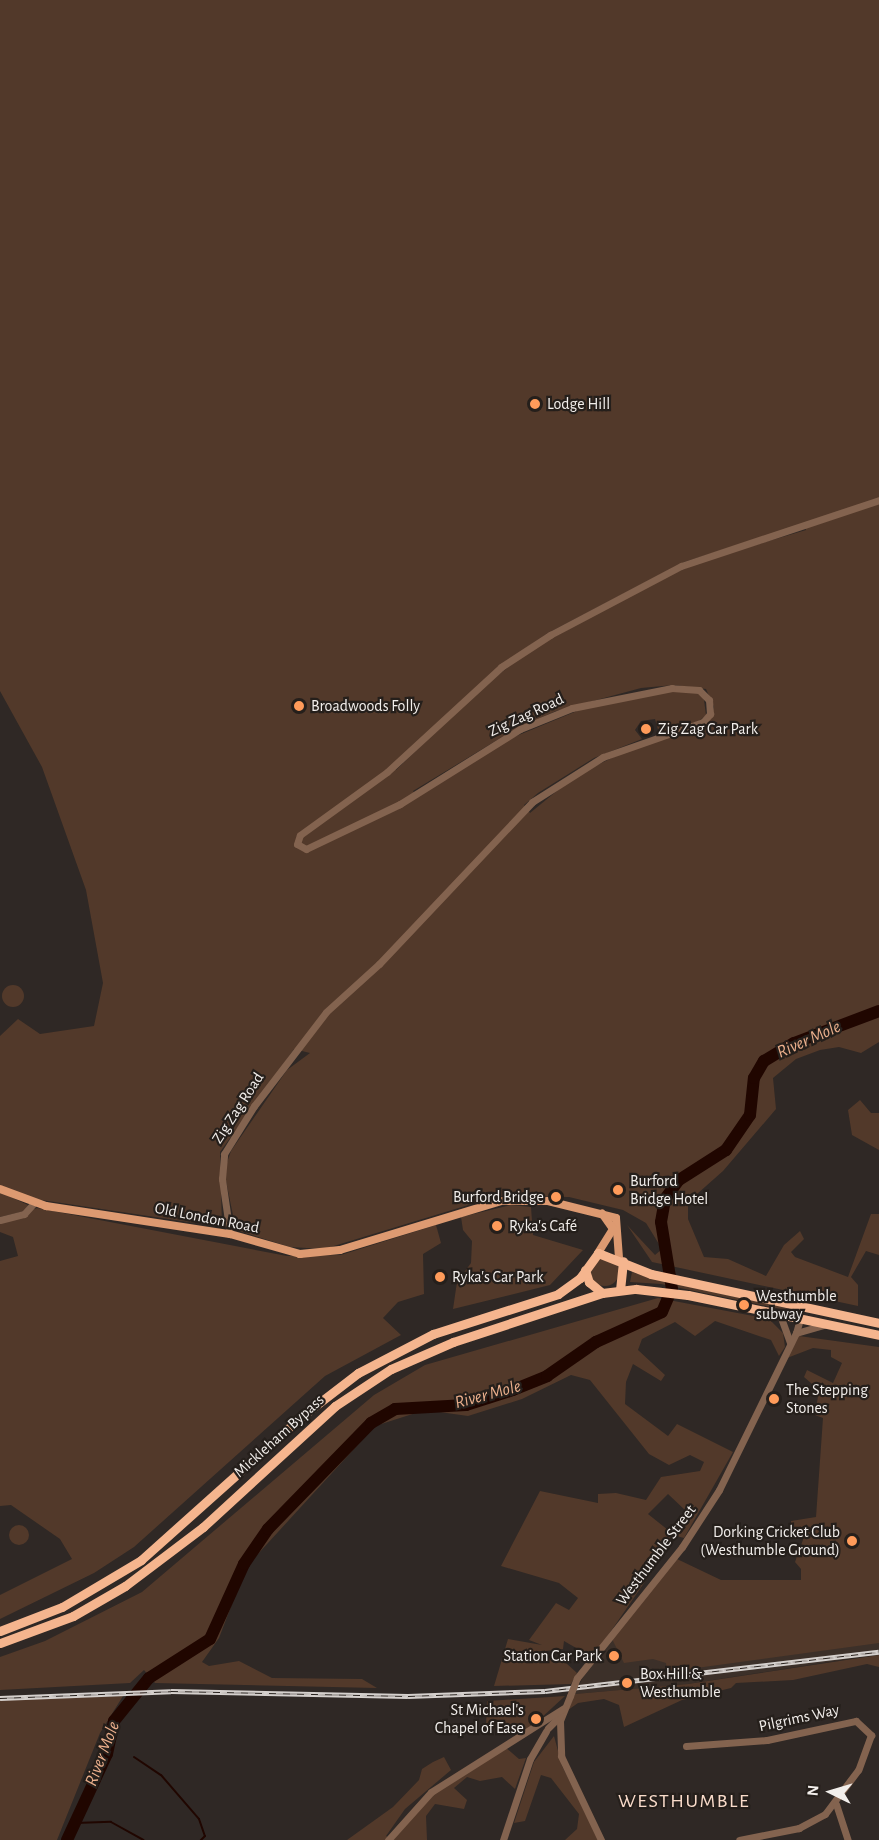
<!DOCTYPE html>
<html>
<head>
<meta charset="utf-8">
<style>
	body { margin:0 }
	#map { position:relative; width:879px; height:1840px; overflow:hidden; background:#2f2825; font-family:"Alegreya Sans",sans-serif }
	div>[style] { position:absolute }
	.built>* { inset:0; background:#3c3029 }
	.green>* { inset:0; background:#52392a }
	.round { border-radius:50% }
	.stream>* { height:2px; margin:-1px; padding:0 1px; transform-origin:1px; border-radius:1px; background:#200600 }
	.river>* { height:12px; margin:-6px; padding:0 6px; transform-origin:6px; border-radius:6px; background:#200600 }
	.minor>* { height:7px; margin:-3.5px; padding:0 3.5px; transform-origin:3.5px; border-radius:3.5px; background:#83634f }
	.major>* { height:8px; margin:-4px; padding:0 4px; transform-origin:4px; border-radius:4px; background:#dd9a71 }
	.highway>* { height:9px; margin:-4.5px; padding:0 4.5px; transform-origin:4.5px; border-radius:4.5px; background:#f5b58e }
	.rail>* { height:4.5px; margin-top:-2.25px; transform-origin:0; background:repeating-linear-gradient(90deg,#251f1b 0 7px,#d5d0cd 0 14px); box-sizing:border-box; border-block:2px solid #d5d0cd }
	.minor-bridge>* { height:7px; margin:-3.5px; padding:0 3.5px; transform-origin:3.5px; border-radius:3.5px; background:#83634f }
	.dots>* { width:16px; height:16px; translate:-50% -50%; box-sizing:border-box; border:3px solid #251f1b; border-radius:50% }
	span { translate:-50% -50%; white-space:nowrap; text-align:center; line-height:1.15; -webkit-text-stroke:4.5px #251f1b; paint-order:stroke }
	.poi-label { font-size:16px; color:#f2eeeb }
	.left { translate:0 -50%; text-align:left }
	.right { translate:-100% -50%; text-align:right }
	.street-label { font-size:16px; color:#f2eeeb }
	.water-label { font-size:18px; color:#ebaf8c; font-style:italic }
	.quarter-label { font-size:20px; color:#f9dbca; letter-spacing:1.5px }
	.north { position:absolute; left:801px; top:1762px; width:60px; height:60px; -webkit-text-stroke:4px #251f1b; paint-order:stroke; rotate:275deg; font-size:16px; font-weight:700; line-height:24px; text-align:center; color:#f2eeeb }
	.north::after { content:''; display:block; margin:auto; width:21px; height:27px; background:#f2eeeb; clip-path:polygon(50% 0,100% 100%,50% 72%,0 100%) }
</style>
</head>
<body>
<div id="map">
	<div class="built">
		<i style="clip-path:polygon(879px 1628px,879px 1654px,688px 1684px,575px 1694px,585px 1673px,612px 1639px)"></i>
	</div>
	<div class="green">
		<i style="clip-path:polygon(evenodd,0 0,879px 0,879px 1042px,861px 1053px,839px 1047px,820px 1050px,796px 1059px,773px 1078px,776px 1109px,723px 1171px,688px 1202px,688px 1219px,704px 1257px,728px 1259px,766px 1276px,784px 1245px,800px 1231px,804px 1239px,791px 1252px,795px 1257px,848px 1277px,871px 1214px,879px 1214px,879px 1255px,866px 1251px,851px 1277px,858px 1285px,858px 1306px,652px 1262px,627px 1225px,655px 1255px,662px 1249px,646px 1223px,623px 1210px,569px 1197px,498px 1196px,324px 1249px,290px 1247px,236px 1230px,224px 1171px,231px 1151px,287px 1070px,310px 1053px,294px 1049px,220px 1152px,222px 1227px,28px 1198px,0 1185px,0 1036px,18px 1019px,40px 1034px,94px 1026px,103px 983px,86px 890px,42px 767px,0 691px,0 0,804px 524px,806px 530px,708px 559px,658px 580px,529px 651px,480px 689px,396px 770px,393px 767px,499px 666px,548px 633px,684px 562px,804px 524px,0 0,674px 685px,706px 689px,714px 707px,710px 720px,634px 747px,575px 776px,530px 813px,524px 805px,538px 793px,594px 758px,642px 739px,635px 730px,641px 721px,655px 719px,659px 733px,699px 721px,706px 715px,704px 700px,700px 693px,671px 690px,589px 706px,507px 740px,416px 795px,413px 791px,517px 728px,556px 711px,641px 688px,674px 685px)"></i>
		<i class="round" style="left:2px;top:985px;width:22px;height:22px"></i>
		<i style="clip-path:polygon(860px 1100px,871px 1113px,879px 1113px,879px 1150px,852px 1135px,848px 1110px)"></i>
		<i style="clip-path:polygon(0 1192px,28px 1205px,25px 1211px,0 1217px)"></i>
		<i style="clip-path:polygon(511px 1205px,531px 1207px,533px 1235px,583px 1250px,550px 1285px,453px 1309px,457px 1282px,471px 1263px,472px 1241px,463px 1230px,461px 1217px)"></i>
		<i style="clip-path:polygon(37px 1208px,287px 1256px,341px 1255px,436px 1225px,441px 1243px,423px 1254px,424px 1294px,398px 1302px,383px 1318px,401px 1335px,325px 1376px,134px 1547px,94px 1573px,0 1619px,0 1595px,72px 1559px,60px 1539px,11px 1505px,0 1506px,0 1261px,18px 1256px,13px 1237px,0 1232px,0 1222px)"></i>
		<i class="round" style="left:591px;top:1258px;width:28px;height:28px"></i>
		<i style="clip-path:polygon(632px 1272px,650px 1278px,790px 1309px,795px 1312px,661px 1284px,630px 1282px)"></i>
		<i style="clip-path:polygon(evenodd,658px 1298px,769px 1319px,783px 1333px,785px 1347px,779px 1356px,771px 1340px,715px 1321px,695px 1336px,675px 1322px,642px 1339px,638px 1350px,665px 1375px,661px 1381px,633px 1364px,626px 1382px,625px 1404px,668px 1436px,677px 1424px,733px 1452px,684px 1538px,673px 1535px,669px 1547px,602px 1644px,590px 1656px,564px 1641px,563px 1649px,545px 1651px,546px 1658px,571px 1657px,566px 1663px,577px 1673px,571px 1684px,494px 1686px,508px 1639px,542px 1645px,529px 1640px,556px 1603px,569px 1610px,578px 1598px,559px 1583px,501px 1566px,540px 1491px,598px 1503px,598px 1494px,616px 1493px,646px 1500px,661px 1477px,700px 1471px,704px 1462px,690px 1455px,669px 1465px,649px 1454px,590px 1380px,571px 1375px,522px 1399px,468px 1416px,425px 1410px,375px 1426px,246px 1567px,219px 1638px,202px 1662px,209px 1666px,239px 1661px,272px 1678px,362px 1679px,377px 1688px,155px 1683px,144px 1670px,130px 1683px,0 1690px,0 1657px,45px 1641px,142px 1592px,374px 1395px,425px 1365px,658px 1298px,668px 1494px,686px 1511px,673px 1534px,648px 1514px,668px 1494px)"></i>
		<i style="clip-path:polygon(799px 1336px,879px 1347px,879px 1643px,667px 1672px,666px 1663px,653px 1659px,624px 1663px,612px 1639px,677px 1559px,721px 1580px,801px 1580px,801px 1569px,795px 1562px,804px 1537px,791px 1530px,791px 1521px,816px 1517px,823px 1418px,815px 1415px,819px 1390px,804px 1377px,807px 1370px,833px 1383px,842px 1363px,831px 1357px,831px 1350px,813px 1348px,787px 1358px)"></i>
		<i class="round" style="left:9px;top:1525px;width:20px;height:20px"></i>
		<i style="clip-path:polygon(879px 1655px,879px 1667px,867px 1664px,793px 1680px,736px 1683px,731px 1688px,682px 1700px,624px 1727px,619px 1705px,604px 1699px,578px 1703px,568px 1710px,575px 1694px,688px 1684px)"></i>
		<i style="clip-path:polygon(123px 1696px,100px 1733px,57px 1840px,0 1840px,0 1700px)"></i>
		<i style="clip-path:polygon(565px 1696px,526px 1732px,486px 1727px,487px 1701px)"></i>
		<i style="clip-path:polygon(554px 1736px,562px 1766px,599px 1840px,565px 1840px,577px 1829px,579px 1814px,551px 1778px,541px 1775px,525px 1821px,514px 1823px,534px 1762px)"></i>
		<i style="clip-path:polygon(505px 1747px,519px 1759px,526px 1758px,515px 1789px,502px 1777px,480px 1781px,467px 1777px,454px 1788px,467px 1800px,464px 1809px,435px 1804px,426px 1816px,427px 1840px,347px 1840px,393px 1807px,419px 1780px,422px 1769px,433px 1762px,444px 1757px,451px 1770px,405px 1809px,386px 1836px,391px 1839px,433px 1793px)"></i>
	</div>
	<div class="stream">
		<i style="left:134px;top:1757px;width:32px;rotate:34deg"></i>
		<i style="left:161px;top:1775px;width:58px;rotate:49.2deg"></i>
		<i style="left:199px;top:1819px;width:18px;rotate:71deg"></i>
		<i style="left:205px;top:1836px;width:6px;rotate:135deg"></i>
		<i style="left:75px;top:1823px;width:36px;rotate:-2deg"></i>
		<i style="left:111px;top:1822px;width:37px;rotate:29deg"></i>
	</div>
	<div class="river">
		<i style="left:67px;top:1840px;width:95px;rotate:-65.1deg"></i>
		<i style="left:107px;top:1754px;width:34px;rotate:-78deg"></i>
		<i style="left:114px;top:1721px;width:55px;rotate:-50.9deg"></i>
		<i style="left:149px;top:1678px;width:72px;rotate:-32.6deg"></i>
		<i style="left:210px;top:1639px;width:82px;rotate:-65.6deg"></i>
		<i style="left:244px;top:1564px;width:42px;rotate:-55.6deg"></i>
		<i style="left:268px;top:1529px;width:148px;rotate:-45.8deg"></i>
		<i style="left:371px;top:1423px;width:28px;rotate:-30deg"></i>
		<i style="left:395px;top:1409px;width:71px;rotate:-3.2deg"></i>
		<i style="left:466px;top:1405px;width:49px;rotate:-17.7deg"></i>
		<i style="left:513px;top:1390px;width:37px;rotate:-22deg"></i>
		<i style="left:547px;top:1376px;width:60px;rotate:-34.8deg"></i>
		<i style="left:596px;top:1342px;width:72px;rotate:-24.4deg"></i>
		<i style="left:662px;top:1312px;width:25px;rotate:-67deg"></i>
		<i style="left:672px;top:1289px;width:68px;rotate:-99.3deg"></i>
		<i style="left:661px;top:1222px;width:23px;rotate:-80deg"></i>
		<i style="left:665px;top:1199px;width:24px;rotate:-54deg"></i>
		<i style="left:679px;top:1180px;width:56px;rotate:-32.6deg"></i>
		<i style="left:726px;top:1150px;width:42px;rotate:-55.6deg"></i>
		<i style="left:750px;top:1115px;width:37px;rotate:-84deg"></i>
		<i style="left:754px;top:1078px;width:20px;rotate:-60deg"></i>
		<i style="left:764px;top:1061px;width:35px;rotate:-31deg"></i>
		<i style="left:794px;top:1043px;width:91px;rotate:-20.6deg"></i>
	</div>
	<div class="minor">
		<i style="left:0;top:1220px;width:25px;rotate:-14deg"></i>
		<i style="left:24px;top:1214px;width:15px;rotate:-48deg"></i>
		<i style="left:230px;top:1234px;width:56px;rotate:-98.3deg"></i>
		<i style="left:222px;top:1179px;width:25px;rotate:-85deg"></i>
		<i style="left:224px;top:1154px;width:57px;rotate:-58deg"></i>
		<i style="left:254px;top:1106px;width:118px;rotate:-52.5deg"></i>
		<i style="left:326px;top:1012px;width:72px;rotate:-42.2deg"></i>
		<i style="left:379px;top:964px;width:223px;rotate:-46.6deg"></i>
		<i style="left:532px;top:802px;width:84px;rotate:-32.4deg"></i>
		<i style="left:603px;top:757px;width:106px;rotate:-19.3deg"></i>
		<i style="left:703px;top:722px;width:11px;rotate:-49deg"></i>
		<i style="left:710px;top:714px;width:14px;rotate:-94deg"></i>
		<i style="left:709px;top:700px;width:14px;rotate:-135deg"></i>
		<i style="left:699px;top:690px;width:27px;rotate:-176deg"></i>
		<i style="left:672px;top:688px;width:102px;rotate:168.7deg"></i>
		<i style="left:572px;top:708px;width:56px;rotate:158deg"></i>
		<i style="left:520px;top:729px;width:142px;rotate:148deg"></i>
		<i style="left:400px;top:804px;width:104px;rotate:154.4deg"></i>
		<i style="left:306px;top:849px;width:10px;rotate:-151deg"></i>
		<i style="left:297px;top:844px;width:9px;rotate:-72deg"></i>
		<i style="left:300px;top:835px;width:107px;rotate:-35.9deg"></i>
		<i style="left:387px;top:772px;width:155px;rotate:-42.6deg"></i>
		<i style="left:501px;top:667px;width:59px;rotate:-33.1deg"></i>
		<i style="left:550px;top:635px;width:148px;rotate:-27.8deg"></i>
		<i style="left:681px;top:566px;width:209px;rotate:-18.4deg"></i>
		<i style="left:780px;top:1315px;width:30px;rotate:70deg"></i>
		<i style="left:796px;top:1333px;width:29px;rotate:-16deg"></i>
		<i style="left:577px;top:1678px;width:168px;rotate:-51.3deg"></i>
		<i style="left:682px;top:1547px;width:68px;rotate:-57deg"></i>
		<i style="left:719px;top:1490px;width:175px;rotate:-63.9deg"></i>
		<i style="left:796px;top:1333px;width:15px;rotate:-74deg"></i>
		<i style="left:800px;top:1319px;width:19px;rotate:-122deg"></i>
		<i style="left:570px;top:1696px;width:27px;rotate:112deg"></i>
		<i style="left:560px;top:1721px;width:35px;rotate:88deg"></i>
		<i style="left:561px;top:1756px;width:93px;rotate:64.5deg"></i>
		<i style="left:548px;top:1728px;width:18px;rotate:-45deg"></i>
		<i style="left:686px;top:1746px;width:81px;rotate:-4.2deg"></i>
		<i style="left:767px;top:1740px;width:91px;rotate:-12.1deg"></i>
		<i style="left:856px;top:1721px;width:21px;rotate:43deg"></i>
		<i style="left:871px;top:1735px;width:37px;rotate:110deg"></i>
		<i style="left:858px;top:1770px;width:55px;rotate:126.9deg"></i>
		<i style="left:825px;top:1814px;width:30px;rotate:152deg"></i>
		<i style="left:799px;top:1828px;width:61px;rotate:168.7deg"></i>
		<i style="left:836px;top:1804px;width:38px;rotate:72deg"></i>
		<i style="left:388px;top:1840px;width:64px;rotate:-48.1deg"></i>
		<i style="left:431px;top:1792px;width:157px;rotate:-32.3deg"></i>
		<i style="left:503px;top:1840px;width:85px;rotate:-71.6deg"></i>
		<i style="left:530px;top:1759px;width:32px;rotate:-60deg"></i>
	</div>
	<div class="major">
		<i style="left:0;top:1189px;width:49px;rotate:20.3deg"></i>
		<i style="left:46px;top:1206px;width:186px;rotate:8.7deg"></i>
		<i style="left:230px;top:1234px;width:73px;rotate:15.9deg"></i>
		<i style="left:300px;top:1254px;width:40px;rotate:-5.7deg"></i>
		<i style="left:340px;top:1250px;width:168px;rotate:-16.9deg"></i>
		<i style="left:501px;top:1201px;width:47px"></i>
		<i style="left:548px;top:1201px;width:70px;rotate:14deg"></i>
		<i style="left:616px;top:1218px;width:40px;rotate:85.7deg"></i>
		<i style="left:598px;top:1253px;width:28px;rotate:-58deg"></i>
		<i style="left:613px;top:1229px;width:19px;rotate:-125deg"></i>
	</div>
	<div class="highway">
		<i style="left:585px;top:1270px;width:13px;rotate:72deg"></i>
		<i style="left:589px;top:1282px;width:17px;rotate:40deg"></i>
		<i style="left:620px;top:1290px;width:29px;rotate:-84deg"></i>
		<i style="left:0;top:1631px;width:66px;rotate:-21.2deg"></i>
		<i style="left:62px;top:1607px;width:92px;rotate:-30.7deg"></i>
		<i style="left:141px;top:1560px;width:216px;rotate:-41.8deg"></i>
		<i style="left:302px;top:1416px;width:71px;rotate:-37.5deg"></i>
		<i style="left:358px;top:1373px;width:85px;rotate:-27.5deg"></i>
		<i style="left:433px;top:1334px;width:131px;rotate:-17.7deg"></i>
		<i style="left:558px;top:1294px;width:27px;rotate:-36deg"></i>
		<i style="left:580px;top:1278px;width:31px;rotate:-54deg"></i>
		<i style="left:598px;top:1253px;width:57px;rotate:21.6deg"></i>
		<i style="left:651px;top:1274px;width:233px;rotate:12.1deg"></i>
		<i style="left:0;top:1643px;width:78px;rotate:-20.3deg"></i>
		<i style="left:73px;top:1616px;width:60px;rotate:-30deg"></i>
		<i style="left:125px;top:1586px;width:98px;rotate:-37.1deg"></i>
		<i style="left:203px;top:1527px;width:179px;rotate:-42.5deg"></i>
		<i style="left:335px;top:1406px;width:67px;rotate:-33.5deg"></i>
		<i style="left:391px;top:1369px;width:68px;rotate:-23.5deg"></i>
		<i style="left:453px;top:1342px;width:157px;rotate:-18.2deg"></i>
		<i style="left:602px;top:1293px;width:34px;rotate:-7deg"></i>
		<i style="left:636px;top:1289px;width:52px;rotate:6.6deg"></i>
		<i style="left:688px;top:1295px;width:195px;rotate:11.8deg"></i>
	</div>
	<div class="rail">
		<i style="left:0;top:1698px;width:171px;rotate:-2.3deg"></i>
		<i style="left:171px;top:1691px;width:237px;rotate:1.2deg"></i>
		<i style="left:408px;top:1696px;width:137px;rotate:-2.1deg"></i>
		<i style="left:545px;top:1691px;width:336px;rotate:-6.7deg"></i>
	</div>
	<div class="minor-bridge">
		<i style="left:570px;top:1696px;width:19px;rotate:-69deg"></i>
	</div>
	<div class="dots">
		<i style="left:535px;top:404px;background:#ff9b5a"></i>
		<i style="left:299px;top:706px;background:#ff9b5a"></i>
		<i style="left:646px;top:729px;background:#ff9b5a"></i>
		<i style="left:618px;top:1190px;background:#ff9b5a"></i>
		<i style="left:556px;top:1197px;background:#ff9b5a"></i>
		<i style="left:497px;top:1226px;background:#ff9b5a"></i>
		<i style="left:440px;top:1277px;background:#ff9b5a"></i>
		<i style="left:744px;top:1305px;background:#ff9b5a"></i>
		<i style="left:774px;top:1399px;background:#ff9b5a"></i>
		<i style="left:852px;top:1541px;background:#ff9b5a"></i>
		<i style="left:614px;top:1656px;background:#ff9b5a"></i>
		<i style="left:627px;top:1683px;background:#ff9b5a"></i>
		<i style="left:536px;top:1719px;background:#ff9b5a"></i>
	</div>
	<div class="poi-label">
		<span class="left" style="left:547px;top:404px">Lodge Hill</span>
		<span class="left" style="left:311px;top:706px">Broadwoods Folly</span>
		<span class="left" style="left:658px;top:729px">Zig Zag Car Park</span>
		<span class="left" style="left:630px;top:1190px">Burford<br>Bridge Hotel</span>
		<span class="right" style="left:544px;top:1197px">Burford Bridge</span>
		<span class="left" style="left:509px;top:1226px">Ryka's Café</span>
		<span class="left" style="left:452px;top:1277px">Ryka's Car Park</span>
		<span class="left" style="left:756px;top:1305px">Westhumble<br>subway</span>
		<span class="left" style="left:786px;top:1399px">The Stepping<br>Stones</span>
		<span class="right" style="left:840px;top:1541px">Dorking Cricket Club<br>(Westhumble Ground)</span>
		<span class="right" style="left:602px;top:1656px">Station Car Park</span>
		<span class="left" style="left:640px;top:1683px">Box Hill &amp;<br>Westhumble</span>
		<span class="right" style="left:524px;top:1719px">St Michael's<br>Chapel of Ease</span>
	</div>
	<div class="street-label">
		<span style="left:526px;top:715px;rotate:-25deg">Zig Zag Road</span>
		<span style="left:238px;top:1108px;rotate:-57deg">Zig Zag Road</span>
		<span style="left:207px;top:1218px;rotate:11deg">Old London Road</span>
		<span style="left:279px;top:1436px;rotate:-42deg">Mickleham Bypass</span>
		<span style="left:656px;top:1555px;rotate:-53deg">Westhumble Street</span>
		<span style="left:799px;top:1718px;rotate:-12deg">Pilgrims Way</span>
	</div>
	<div class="water-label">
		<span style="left:809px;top:1040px;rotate:-24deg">River Mole</span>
		<span style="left:488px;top:1395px;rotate:-15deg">River Mole</span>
		<span style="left:103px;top:1754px;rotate:-69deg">River Mole</span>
	</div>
	<div class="quarter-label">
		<span style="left:684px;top:1801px">WESTHUMBLE</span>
	</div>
	<div class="north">N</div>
</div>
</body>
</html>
